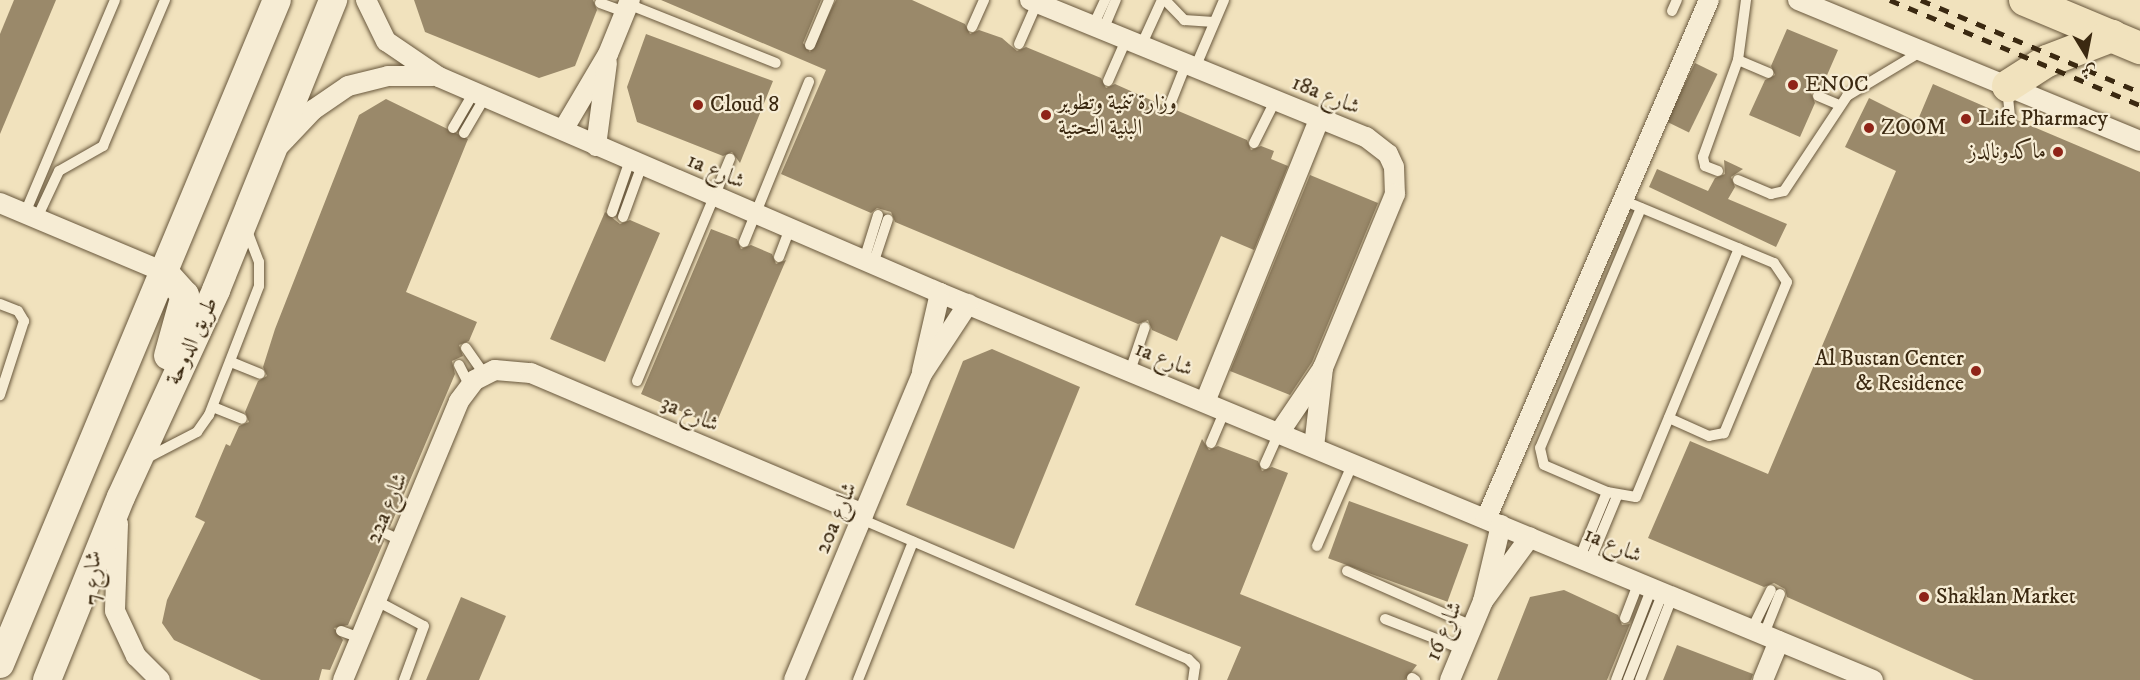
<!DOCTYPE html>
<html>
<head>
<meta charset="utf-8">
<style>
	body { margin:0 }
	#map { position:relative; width:2140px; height:680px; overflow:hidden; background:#f1e2bd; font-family:"IM FELL DW Pica",Amiri,serif }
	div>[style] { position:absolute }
	.building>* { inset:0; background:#9a896a; transform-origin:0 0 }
	.roads { filter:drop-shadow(0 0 2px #68573c) drop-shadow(0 0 2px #68573c) }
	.service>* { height:10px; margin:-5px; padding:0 5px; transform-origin:5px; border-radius:5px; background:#f6ecd4 }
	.minor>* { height:20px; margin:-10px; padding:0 10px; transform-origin:10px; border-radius:10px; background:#f6ecd4 }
	.secondary>* { height:28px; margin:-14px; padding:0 14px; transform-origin:14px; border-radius:14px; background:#f6ecd4 }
	.primary>* { height:32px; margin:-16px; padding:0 16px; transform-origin:16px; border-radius:16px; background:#f1e2bd }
	.rail>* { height:4.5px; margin-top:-2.25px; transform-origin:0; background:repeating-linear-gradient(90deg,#3b2911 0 10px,transparent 0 20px) }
	.dots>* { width:16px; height:16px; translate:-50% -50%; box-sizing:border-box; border:3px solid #f6ecd4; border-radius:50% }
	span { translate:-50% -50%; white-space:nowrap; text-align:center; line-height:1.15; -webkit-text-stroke:4.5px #f6ecd4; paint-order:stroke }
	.poi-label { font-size:22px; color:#3b2911 }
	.left { translate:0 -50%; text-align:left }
	.right { translate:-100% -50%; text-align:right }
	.street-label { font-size:22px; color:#3b2911 }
	.north { position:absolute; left:2056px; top:24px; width:60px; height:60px; -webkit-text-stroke:4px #f6ecd4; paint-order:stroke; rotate:170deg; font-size:16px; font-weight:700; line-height:24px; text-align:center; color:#3b2911 }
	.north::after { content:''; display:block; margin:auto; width:21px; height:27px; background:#3b2911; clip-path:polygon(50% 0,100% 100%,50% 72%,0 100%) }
</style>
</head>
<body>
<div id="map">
	<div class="building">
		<i style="clip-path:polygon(14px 0,56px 0,0 134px,0 34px)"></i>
		<i style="clip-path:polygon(414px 0,593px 0,597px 10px,575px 66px,539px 78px,425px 32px)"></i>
		<i style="clip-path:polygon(661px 0,821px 0,803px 43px,810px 52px,836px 0,912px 0,965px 24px,970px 34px,979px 30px,1002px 38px,1017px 51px,1026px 47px,1101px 78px,1106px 88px,1115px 84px,1162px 105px,1166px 114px,1176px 110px,1247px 140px,1251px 150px,1261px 146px,1274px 151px,1271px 159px,1288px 166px,1254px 250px,1221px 236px,1177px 341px,1152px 330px,1148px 320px,1138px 324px,895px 222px,891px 212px,877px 208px,871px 213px,781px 174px,826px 70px)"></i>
		<i style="clip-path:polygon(1787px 29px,1838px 50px,1821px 89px,1811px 93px,1815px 103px,1800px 137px,1749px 115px,1765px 80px,1775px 75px,1771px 66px)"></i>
		<i style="clip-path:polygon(646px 34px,773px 81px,740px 163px,732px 152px,723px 156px,637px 122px,627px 87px)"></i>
		<i style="left:1695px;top:63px;width:25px;height:65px;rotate:26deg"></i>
		<i style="clip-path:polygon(1933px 84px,2002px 114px,2007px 124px,2017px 120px,2140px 172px,2140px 680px,1974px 680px,1787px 597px,1785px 589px,1774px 583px,1764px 587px,1648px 538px,1690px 441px,1768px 474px,1896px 171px,1845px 147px,1869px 98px,1917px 122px)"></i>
		<i style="clip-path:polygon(386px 99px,468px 139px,406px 292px,477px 322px,469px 341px,459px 345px,463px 356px,452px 361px,455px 374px,390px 527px,380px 531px,384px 541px,348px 625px,334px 628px,343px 640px,330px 670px,322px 669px,319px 680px,261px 680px,174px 640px,162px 623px,167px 600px,205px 522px,195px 517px,226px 444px,230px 446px,239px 426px,249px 422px,245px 412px,258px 381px,267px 376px,263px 367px,275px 329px,359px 115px)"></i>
		<i style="clip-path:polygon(1724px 160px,1743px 169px,1731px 177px,1735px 187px,1728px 199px,1787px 224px,1776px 247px,1649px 187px,1657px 169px,1708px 191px,1715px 178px,1725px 174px)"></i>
		<i style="clip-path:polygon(1310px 175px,1378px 203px,1312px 362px,1290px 395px,1230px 371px)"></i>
		<i style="clip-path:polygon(605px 212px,620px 224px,630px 220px,660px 233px,605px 362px,550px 339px)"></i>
		<i style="clip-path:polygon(711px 229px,737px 239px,741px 249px,751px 245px,772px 254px,776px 264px,786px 260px,715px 426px,641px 394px)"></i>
		<i style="clip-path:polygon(992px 349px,1080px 387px,1014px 549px,906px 505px,963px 361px)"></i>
		<i style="clip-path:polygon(1202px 439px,1209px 450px,1218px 446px,1258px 461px,1262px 471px,1272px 467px,1288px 473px,1240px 594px,1417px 665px,1405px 680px,1227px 680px,1241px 647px,1135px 605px)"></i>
		<i style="left:1349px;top:501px;width:127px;height:61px;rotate:20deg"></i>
		<i style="clip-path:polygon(1564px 590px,1618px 615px,1622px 625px,1630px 624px,1607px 680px,1497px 680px,1530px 597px)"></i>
		<i style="clip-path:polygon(461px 597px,506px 616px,479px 680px,426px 680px)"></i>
		<i style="clip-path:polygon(1677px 645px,1753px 674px,1751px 680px,1663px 680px)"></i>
	</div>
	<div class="roads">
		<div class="service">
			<i style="left:1165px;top:0;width:28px;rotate:46deg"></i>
			<i style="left:1184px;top:20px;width:30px;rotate:4deg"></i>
			<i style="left:600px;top:3px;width:27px;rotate:20deg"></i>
			<i style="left:628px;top:4px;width:159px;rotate:21.7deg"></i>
			<i style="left:1672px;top:11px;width:12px;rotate:-66deg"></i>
			<i style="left:1093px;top:26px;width:29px;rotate:-65deg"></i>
			<i style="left:972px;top:27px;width:30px;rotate:-66deg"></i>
			<i style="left:1103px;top:30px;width:33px;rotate:-67deg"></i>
			<i style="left:1019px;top:44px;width:45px;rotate:-66.3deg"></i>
			<i style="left:810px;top:45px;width:49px;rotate:-67.1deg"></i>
			<i style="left:1141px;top:46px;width:51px;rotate:-65.5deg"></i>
			<i style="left:1738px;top:60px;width:33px;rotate:23deg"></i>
			<i style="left:1195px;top:68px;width:74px;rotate:-66.9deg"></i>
			<i style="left:1108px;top:81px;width:45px;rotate:-66.3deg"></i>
			<i style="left:2007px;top:88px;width:29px;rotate:84deg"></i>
			<i style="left:1818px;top:96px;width:23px;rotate:23deg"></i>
			<i style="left:1169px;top:107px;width:46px;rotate:-68.4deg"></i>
			<i style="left:453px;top:128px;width:42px;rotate:-59.7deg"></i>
			<i style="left:464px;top:133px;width:42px;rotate:-59.7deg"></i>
			<i style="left:1254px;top:143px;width:47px;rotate:-63.4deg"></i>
			<i style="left:1718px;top:171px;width:14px;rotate:-159deg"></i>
			<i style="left:1705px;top:166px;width:9px;rotate:-103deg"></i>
			<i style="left:1703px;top:157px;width:103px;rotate:-70.2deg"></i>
			<i style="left:1738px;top:60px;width:61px;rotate:-82.4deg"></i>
			<i style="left:1738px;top:180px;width:36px;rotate:23deg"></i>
			<i style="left:1771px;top:194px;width:13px;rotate:-13deg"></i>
			<i style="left:1784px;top:191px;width:114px;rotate:-56.4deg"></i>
			<i style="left:1847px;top:96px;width:87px;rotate:-31deg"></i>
			<i style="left:1620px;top:199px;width:167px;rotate:22.6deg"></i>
			<i style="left:1774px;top:263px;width:23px;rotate:56deg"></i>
			<i style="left:1787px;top:282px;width:164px;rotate:112.6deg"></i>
			<i style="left:1724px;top:433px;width:15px;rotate:169deg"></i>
			<i style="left:1709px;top:436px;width:44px;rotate:-155.8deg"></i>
			<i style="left:1641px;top:208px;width:260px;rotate:112.8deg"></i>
			<i style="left:1540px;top:448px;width:17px;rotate:77deg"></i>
			<i style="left:1544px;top:465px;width:69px;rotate:23.2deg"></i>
			<i style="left:1607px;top:492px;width:29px;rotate:10deg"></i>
			<i style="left:1636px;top:497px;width:269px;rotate:-67.5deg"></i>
			<i style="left:612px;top:212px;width:55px;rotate:-70.9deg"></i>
			<i style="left:25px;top:213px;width:231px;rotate:-67.1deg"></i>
			<i style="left:623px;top:217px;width:55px;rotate:-69.9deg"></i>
			<i style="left:37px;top:218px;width:52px;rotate:-64.9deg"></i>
			<i style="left:59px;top:171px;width:51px;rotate:-29.6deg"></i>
			<i style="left:103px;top:146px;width:159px;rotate:-67deg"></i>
			<i style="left:744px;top:242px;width:173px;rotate:-67.9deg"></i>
			<i style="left:779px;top:257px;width:30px;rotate:-69deg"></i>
			<i style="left:864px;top:260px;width:47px;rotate:-72.7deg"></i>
			<i style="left:873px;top:264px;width:47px;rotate:-71.6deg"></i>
			<i style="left:0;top:304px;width:19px;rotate:21deg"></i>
			<i style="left:18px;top:311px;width:12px;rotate:59deg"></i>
			<i style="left:24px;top:321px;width:78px;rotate:108deg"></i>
			<i style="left:466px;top:348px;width:33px;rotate:55deg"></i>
			<i style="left:231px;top:362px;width:31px;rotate:22deg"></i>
			<i style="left:459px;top:365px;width:22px;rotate:63deg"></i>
			<i style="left:1130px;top:371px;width:46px;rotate:-71.2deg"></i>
			<i style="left:637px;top:381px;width:241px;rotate:-67.3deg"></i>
			<i style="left:213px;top:407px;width:31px;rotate:22deg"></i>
			<i style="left:1211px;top:443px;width:36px;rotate:-67deg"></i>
			<i style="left:145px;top:459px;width:59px;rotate:-27.4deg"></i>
			<i style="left:197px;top:432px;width:21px;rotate:-55deg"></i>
			<i style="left:209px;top:415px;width:138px;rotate:-68.8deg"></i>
			<i style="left:259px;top:286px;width:24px;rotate:-90deg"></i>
			<i style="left:259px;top:262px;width:36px;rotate:-111deg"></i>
			<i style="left:1265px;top:464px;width:34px;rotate:-66deg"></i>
			<i style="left:861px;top:519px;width:356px;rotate:23.2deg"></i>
			<i style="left:1188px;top:659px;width:10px;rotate:45deg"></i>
			<i style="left:1195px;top:666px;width:14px;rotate:98deg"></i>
			<i style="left:387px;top:534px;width:14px;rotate:25deg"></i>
			<i style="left:1317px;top:546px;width:90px;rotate:-66.6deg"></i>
			<i style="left:1580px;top:557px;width:70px;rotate:-67.4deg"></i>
			<i style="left:1590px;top:561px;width:70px;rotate:-67.4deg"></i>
			<i style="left:1347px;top:571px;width:137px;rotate:23.7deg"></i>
			<i style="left:375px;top:600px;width:55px;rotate:28deg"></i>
			<i style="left:424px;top:626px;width:58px;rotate:110.3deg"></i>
			<i style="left:1625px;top:618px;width:39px;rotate:-69deg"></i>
			<i style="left:1385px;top:619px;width:83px;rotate:21.3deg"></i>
			<i style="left:1752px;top:629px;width:43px;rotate:-64deg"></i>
			<i style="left:341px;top:631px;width:20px;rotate:20deg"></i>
			<i style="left:1764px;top:634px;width:43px;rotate:-68.2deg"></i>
			<i style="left:1412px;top:678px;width:4px;rotate:34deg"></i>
			<i style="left:858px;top:680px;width:149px;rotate:-68.3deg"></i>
			<i style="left:1616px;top:680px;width:100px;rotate:-68.8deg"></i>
			<i style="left:1628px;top:680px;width:95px;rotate:-68.3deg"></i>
			<i style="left:1640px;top:680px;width:91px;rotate:-68.8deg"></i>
		</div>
		<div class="minor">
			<i style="left:366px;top:0;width:46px;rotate:64deg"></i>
			<i style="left:386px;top:41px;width:64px;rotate:34.2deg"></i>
			<i style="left:439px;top:77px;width:546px;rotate:23.32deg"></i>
			<i style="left:940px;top:293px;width:1010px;rotate:22.53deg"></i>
			<i style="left:1030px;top:0;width:363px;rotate:22.2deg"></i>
			<i style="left:1366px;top:137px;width:28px;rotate:38deg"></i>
			<i style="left:1388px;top:154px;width:14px;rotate:65deg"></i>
			<i style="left:1394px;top:167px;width:27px;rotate:88deg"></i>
			<i style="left:1395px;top:194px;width:188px;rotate:112.5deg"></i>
			<i style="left:1323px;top:368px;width:78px;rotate:124.1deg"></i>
			<i style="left:1798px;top:0;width:370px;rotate:22.4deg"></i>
			<i style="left:563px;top:130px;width:88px;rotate:-59.4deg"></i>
			<i style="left:608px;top:54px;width:58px;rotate:-67.8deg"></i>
			<i style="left:280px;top:145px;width:48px;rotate:-46.7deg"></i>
			<i style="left:313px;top:110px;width:42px;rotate:-34.4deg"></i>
			<i style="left:348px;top:86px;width:41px;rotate:-14deg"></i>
			<i style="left:388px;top:76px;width:45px"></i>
			<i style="left:596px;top:146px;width:84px;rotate:-82.5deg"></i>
			<i style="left:0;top:203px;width:178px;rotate:22.8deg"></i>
			<i style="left:922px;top:371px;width:80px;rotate:-77deg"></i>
			<i style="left:1205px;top:402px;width:306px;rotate:-68deg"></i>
			<i style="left:1314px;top:447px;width:80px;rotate:-83.5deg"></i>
			<i style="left:1486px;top:519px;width:565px;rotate:-66.75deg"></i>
			<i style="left:118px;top:524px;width:87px;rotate:92deg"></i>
			<i style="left:115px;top:611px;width:50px;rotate:65deg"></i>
			<i style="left:136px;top:656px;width:34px;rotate:45deg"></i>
			<i style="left:1483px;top:601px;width:78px;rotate:-76.7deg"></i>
			<i style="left:343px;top:680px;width:302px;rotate:-67.4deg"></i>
			<i style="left:459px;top:401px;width:26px;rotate:-53deg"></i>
			<i style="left:475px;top:380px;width:22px;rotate:-27deg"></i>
			<i style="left:495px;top:370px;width:36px;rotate:5deg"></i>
			<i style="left:531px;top:373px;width:361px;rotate:23deg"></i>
			<i style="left:794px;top:680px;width:332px;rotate:-67.3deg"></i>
			<i style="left:922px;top:374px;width:84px;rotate:-56.7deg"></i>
			<i style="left:1450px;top:680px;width:86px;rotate:-67.3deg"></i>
			<i style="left:1483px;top:601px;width:79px;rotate:-53.7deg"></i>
			<i style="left:1763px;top:680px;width:42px;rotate:-67.7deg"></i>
		</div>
		<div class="secondary">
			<i style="left:164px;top:272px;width:31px;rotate:48deg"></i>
			<i style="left:185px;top:295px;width:63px;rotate:105.6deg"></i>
			<i style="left:0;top:664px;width:719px;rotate:-67.36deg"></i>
			<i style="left:47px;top:680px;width:197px;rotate:-68deg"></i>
			<i style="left:121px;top:497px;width:228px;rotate:-65.3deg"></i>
			<i style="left:216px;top:290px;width:313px;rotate:-68deg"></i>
		</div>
		<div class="primary">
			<i style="left:2025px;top:0;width:125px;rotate:22.7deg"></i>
			<i style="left:2008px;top:86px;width:46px;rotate:-32.7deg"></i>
			<i style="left:2047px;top:61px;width:70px;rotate:-21deg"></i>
		</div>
	</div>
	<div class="rail">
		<i style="left:1890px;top:0;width:271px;rotate:22.8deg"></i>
		<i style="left:1921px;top:0;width:238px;rotate:22.8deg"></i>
	</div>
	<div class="dots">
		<i style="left:1793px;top:85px;background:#8f2418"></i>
		<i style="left:698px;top:105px;background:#8f2418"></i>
		<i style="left:1046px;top:115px;background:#8f2418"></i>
		<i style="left:1966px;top:119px;background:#8f2418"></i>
		<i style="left:1869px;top:128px;background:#8f2418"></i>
		<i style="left:2058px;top:152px;background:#8f2418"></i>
		<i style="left:1976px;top:371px;background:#8f2418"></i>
		<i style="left:1924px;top:597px;background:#8f2418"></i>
	</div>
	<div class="poi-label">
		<span class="left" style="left:1805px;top:85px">ENOC</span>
		<span class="left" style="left:1058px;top:115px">وزارة تنمية وتطوير<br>البنية التحتية</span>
		<span class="left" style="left:710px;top:105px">Cloud 8</span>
		<span class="left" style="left:1978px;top:119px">Life Pharmacy</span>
		<span class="left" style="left:1881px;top:128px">ZOOM</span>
		<span class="right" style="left:2046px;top:152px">ماكدونالدز</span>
		<span class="right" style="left:1964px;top:371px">Al Bustan Center<br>&amp; Residence</span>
		<span class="left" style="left:1936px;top:597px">Shaklan Market</span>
	</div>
	<div class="street-label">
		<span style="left:1326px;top:95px;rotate:22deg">18a شارع</span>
		<span style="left:716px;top:171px;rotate:23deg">1a شارع</span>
		<span style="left:192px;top:341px;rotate:-65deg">طريق الدوحة</span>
		<span style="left:1164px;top:359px;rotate:22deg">1a شارع</span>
		<span style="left:690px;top:414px;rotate:23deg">3a شارع</span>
		<span style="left:387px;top:508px;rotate:-67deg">22a شارع</span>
		<span style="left:836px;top:518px;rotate:-67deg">20a شارع</span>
		<span style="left:1613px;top:545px;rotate:23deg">1a شارع</span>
		<span style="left:93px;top:578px;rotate:-90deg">شارع 7</span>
		<span style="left:1444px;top:631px;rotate:-67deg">شارع 16</span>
	</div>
	<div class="north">ش</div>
</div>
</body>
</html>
